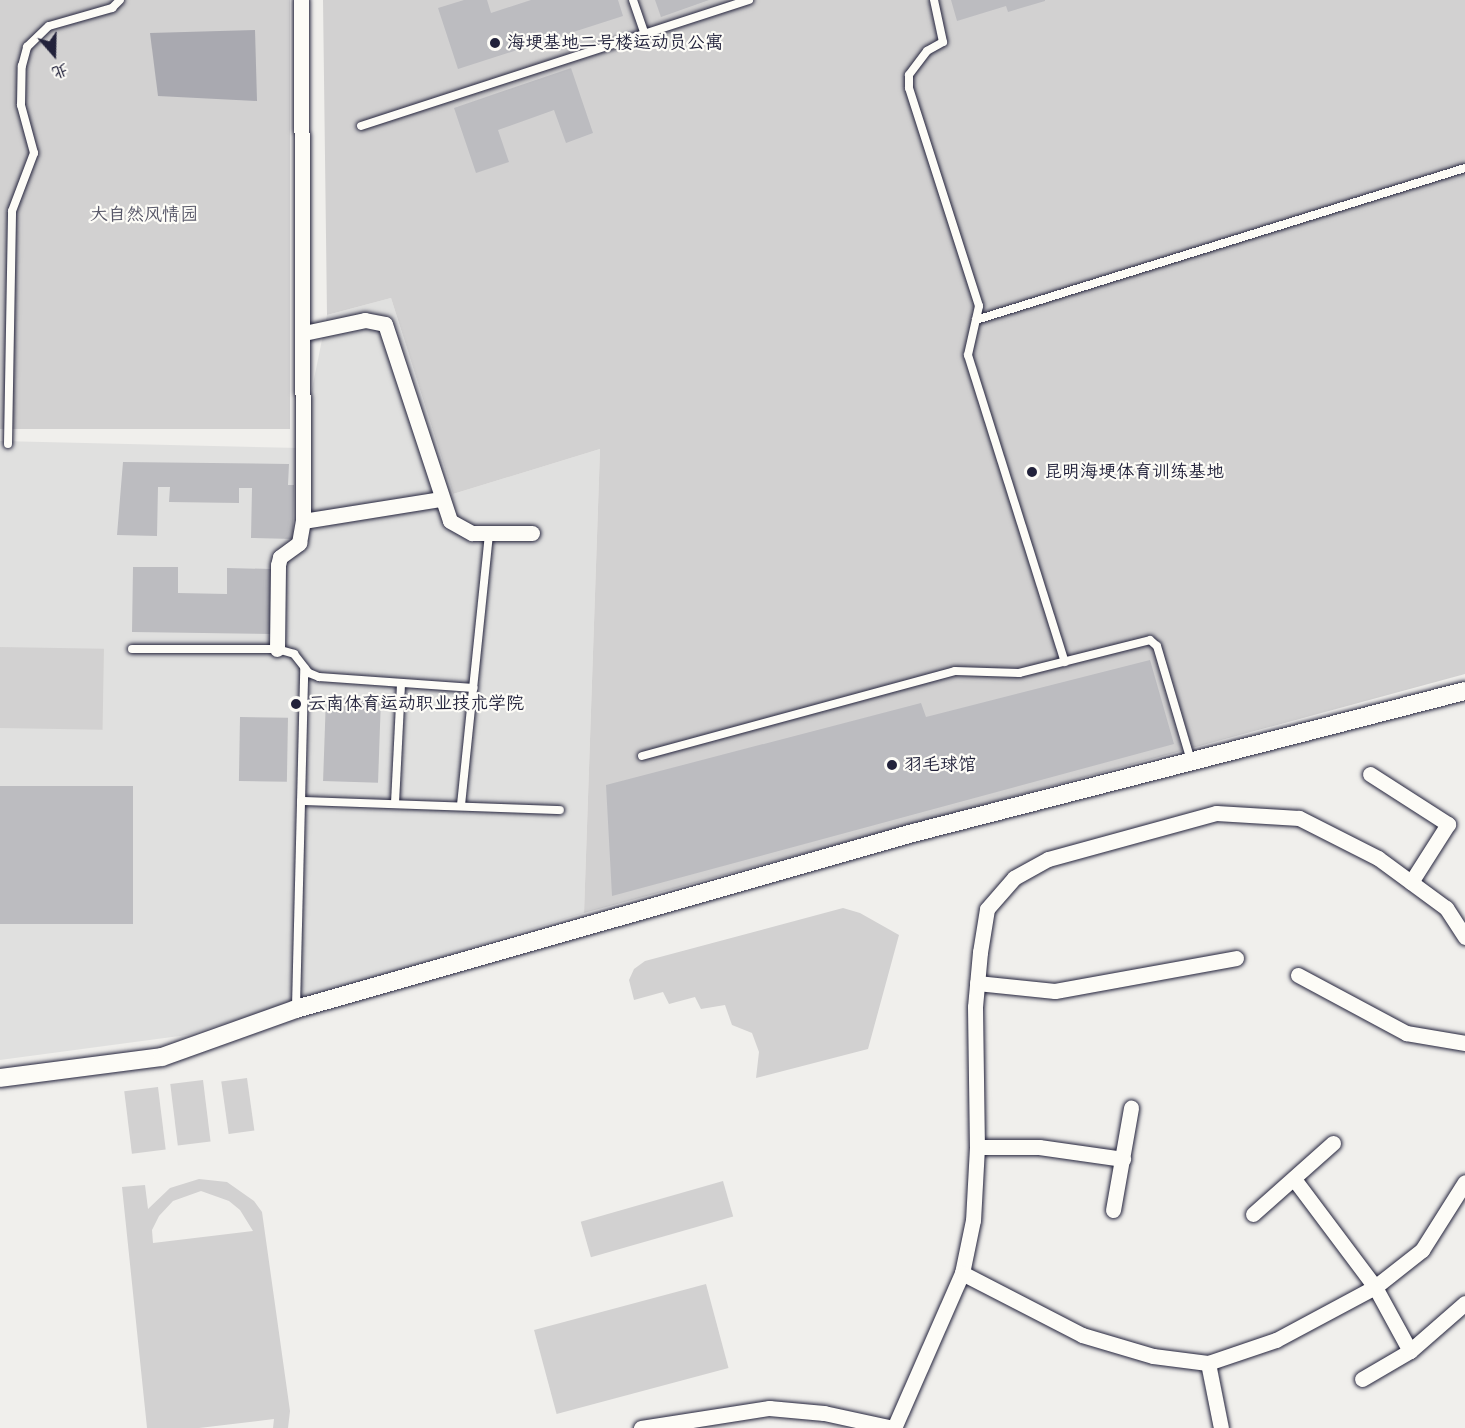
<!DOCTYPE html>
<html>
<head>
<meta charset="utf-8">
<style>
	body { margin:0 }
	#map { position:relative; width:1465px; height:1428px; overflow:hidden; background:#f0efec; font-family:"Comic Neue","LXGW WenKai TC",sans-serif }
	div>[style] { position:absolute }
	.built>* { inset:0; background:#e0e0df }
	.green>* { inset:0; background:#d2d1d1; transform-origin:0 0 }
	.water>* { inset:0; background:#a9a9b0 }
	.building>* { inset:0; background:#bcbcc0; transform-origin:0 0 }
	.roads { filter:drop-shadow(0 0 2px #22223b) drop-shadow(0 0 2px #22223b) }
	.service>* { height:8px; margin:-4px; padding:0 4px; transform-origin:4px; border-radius:4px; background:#fdfcf7 }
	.minor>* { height:15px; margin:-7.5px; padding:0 7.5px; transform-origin:7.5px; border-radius:7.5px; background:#fdfcf7 }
	.tertiary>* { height:18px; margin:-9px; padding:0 9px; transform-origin:9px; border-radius:9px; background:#fdfcf7 }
	.dots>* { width:16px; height:16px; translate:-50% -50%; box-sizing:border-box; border:3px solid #fdfcf7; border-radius:50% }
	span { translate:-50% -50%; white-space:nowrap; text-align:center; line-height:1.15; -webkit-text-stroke:4.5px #fdfcf7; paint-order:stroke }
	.poi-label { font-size:18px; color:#22223b }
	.left { translate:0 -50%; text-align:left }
	.park-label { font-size:18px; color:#575768 }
	.north { position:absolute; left:24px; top:24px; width:60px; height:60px; -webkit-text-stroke:4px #fdfcf7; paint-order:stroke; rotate:160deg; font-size:16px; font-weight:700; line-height:24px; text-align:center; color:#22223b }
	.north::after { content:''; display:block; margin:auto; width:21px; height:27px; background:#22223b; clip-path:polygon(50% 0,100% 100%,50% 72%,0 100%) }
</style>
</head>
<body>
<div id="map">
	<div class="built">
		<i style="clip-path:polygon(391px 298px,453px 494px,600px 449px,584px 913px,187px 1035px,0 1060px,0 441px,300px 448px,327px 315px)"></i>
	</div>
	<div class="green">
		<i style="left:0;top:0;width:290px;height:429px"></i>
		<i style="clip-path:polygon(323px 0,1465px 0,1465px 674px,584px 913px,600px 449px,453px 494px,391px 298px,327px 315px)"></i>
		<i style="left:0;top:647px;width:104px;height:81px;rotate:1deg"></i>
		<i style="clip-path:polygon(843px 908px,860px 913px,899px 935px,868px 1049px,756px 1078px,759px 1052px,752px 1033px,732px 1025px,725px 1005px,701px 1009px,695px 997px,669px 1004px,663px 992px,634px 1000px,629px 980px,634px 969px,645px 961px)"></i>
		<i style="left:247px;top:1078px;width:53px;height:26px;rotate:82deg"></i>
		<i style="left:203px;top:1080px;width:62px;height:33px;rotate:83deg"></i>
		<i style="left:158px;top:1087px;width:63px;height:34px;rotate:83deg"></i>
		<i style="clip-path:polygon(evenodd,199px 1179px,227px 1182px,254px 1201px,262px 1212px,290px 1411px,288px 1428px,273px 1428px,274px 1419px,199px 1428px,147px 1428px,122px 1187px,145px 1185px,148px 1209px,170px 1188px,199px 1179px,201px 1191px,229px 1201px,240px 1210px,253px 1231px,153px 1243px,152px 1230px,159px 1216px,173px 1201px,201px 1191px)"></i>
		<i style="left:723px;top:1181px;width:37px;height:148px;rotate:74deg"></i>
		<i style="left:706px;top:1284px;width:87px;height:178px;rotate:75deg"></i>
	</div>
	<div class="water">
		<i style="clip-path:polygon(255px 30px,257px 101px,158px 96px,150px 33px)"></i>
	</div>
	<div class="building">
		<i style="clip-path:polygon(464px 0,487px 0,491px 13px,531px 0,618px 0,623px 16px,458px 69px,438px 8px)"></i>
		<i style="clip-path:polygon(655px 0,709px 0,661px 17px)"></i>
		<i style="clip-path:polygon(951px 0,1045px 0,1045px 1px,1008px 12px,1006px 6px,957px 21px)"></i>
		<i style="clip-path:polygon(571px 68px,593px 133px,566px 143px,554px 110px,498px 130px,509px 162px,476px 173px,454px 108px)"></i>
		<i style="clip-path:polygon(123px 462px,289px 464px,288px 485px,294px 485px,293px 539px,251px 538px,252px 488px,239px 488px,239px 503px,169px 502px,170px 487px,158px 487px,157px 536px,117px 535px)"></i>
		<i style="clip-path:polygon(133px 567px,178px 567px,178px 593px,227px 594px,227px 568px,272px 569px,271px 634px,132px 632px)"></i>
		<i style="clip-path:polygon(1150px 660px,1174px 744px,612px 896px,606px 785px,921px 703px,926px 717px)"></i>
		<i style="left:326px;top:697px;width:55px;height:84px;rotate:2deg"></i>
		<i style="left:240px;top:717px;width:48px;height:64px;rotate:1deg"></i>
		<i style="left:0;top:786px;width:133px;height:138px"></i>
	</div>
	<div class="roads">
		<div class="service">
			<i style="left:633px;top:0;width:36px;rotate:71deg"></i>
			<i style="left:934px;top:0;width:43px;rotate:77.9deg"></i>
			<i style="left:943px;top:42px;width:18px;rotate:151deg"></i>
			<i style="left:927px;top:51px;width:30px;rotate:127deg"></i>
			<i style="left:909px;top:75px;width:13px;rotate:90deg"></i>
			<i style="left:909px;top:88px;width:229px;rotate:72.2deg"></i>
			<i style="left:979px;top:306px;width:50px;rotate:102.7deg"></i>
			<i style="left:968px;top:355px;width:322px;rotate:72.5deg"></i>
			<i style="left:361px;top:126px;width:408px;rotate:-18deg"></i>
			<i style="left:976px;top:320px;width:512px;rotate:-17.27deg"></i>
			<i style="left:8px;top:444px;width:233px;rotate:-89deg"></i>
			<i style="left:12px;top:211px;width:62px;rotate:-69.2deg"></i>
			<i style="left:34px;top:153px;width:50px;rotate:-105.2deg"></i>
			<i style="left:21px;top:105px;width:39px;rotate:-89deg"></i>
			<i style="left:22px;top:66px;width:20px;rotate:-75deg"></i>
			<i style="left:27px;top:47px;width:30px;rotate:-44deg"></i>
			<i style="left:49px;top:26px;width:66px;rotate:-15.9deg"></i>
			<i style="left:112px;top:8px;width:11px;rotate:-45deg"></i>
			<i style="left:132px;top:649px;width:145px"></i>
			<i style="left:277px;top:649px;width:18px;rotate:16deg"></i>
			<i style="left:294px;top:654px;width:24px;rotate:52deg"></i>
			<i style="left:309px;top:673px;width:11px;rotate:22deg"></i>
			<i style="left:319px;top:677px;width:155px;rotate:4.1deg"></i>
			<i style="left:642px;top:756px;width:324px;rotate:-15.2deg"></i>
			<i style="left:955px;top:671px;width:64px;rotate:1.8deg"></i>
			<i style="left:1019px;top:673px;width:135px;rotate:-14.1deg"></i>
			<i style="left:1150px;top:640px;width:9px;rotate:41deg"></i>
			<i style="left:1157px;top:646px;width:120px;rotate:73.5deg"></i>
			<i style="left:301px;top:801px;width:259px;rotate:2deg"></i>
			<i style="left:395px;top:803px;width:120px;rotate:-87.1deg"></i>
			<i style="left:461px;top:805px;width:273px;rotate:-84.1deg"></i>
			<i style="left:296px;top:1007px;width:339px;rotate:-88.6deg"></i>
		</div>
		<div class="minor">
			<i style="left:304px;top:333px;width:62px;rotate:-12deg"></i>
			<i style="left:365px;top:320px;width:20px;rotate:11deg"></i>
			<i style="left:385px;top:324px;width:207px;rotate:71.7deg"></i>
			<i style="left:450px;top:521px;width:25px;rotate:29deg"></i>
			<i style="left:472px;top:533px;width:60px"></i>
			<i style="left:303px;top:521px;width:140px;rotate:-9.1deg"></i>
			<i style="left:277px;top:649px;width:84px;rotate:-89.3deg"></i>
			<i style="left:278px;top:565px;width:8px;rotate:-76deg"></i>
			<i style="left:280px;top:557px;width:24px;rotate:-36deg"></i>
			<i style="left:299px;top:543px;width:22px;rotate:-80deg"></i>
			<i style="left:303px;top:521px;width:521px;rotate:-90.22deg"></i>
			<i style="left:1370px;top:774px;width:93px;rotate:32.7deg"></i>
			<i style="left:1448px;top:824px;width:69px;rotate:122.5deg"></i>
			<i style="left:1465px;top:937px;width:35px;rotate:-123deg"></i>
			<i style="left:1446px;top:908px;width:84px;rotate:-143.7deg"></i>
			<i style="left:1378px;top:858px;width:89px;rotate:-153.1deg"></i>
			<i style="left:1299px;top:818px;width:83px;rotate:-176.6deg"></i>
			<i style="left:1216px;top:813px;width:174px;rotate:164.7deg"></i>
			<i style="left:1048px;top:859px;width:39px;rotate:151deg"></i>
			<i style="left:1014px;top:878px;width:41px;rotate:131.1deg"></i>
			<i style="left:987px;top:909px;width:44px;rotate:99.2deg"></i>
			<i style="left:980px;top:952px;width:55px;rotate:95.2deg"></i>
			<i style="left:975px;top:1007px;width:140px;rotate:89.2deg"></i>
			<i style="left:977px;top:1147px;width:73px;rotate:93.1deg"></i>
			<i style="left:973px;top:1220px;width:54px;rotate:101.7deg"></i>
			<i style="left:962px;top:1273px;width:135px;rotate:27.3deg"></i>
			<i style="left:1082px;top:1335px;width:74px;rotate:16.5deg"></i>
			<i style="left:1153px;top:1356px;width:55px;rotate:7.3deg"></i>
			<i style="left:1208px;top:1363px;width:72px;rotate:-18.7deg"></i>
			<i style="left:1276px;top:1340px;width:112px;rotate:-28.2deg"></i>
			<i style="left:1375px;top:1287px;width:60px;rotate:-38.2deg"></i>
			<i style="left:1422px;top:1250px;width:80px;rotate:-57.7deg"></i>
			<i style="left:1298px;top:975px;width:123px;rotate:28.2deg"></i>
			<i style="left:1406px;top:1033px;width:60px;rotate:9.6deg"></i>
			<i style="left:977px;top:983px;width:78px;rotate:5.9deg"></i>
			<i style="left:1055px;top:991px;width:184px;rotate:-10.3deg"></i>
			<i style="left:977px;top:1147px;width:62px"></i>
			<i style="left:1039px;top:1147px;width:85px;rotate:8.1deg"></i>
			<i style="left:1294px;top:1179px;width:135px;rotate:53.1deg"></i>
			<i style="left:1375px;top:1287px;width:73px;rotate:61.3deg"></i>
			<i style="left:1113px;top:1210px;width:104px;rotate:-80deg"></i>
			<i style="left:1253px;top:1214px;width:107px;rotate:-41.6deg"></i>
			<i style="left:1208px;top:1363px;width:66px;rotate:78.7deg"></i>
			<i style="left:1362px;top:1379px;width:56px;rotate:-30.3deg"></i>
			<i style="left:1410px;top:1351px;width:73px;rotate:-41.1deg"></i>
			<i style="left:641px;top:1428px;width:130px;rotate:-8.9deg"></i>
			<i style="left:769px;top:1408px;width:55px;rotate:5.2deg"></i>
			<i style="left:824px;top:1413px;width:71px;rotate:12.3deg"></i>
			<i style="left:894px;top:1428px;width:169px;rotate:-66.3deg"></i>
		</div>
		<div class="tertiary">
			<i style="left:0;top:1078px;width:163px;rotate:-7.4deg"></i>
			<i style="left:162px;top:1057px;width:142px;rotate:-19.7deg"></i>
			<i style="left:296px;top:1009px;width:642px;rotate:-15.92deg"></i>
			<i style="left:913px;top:833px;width:570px;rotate:-14.43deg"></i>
		</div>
	</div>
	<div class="dots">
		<i style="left:495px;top:43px;background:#22223b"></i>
		<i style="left:1032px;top:472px;background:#22223b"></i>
		<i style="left:296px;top:704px;background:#22223b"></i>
		<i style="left:892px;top:765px;background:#22223b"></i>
	</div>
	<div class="poi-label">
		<span class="left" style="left:507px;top:43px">海埂基地二号楼运动员公寓</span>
		<span class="left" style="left:1044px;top:472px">昆明海埂体育训练基地</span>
		<span class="left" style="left:308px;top:704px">云南体育运动职业技术学院</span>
		<span class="left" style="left:904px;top:765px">羽毛球馆</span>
	</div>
	<div class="park-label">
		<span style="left:144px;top:215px">大自然风情园</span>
	</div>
	<div class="north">北</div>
</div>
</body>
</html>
